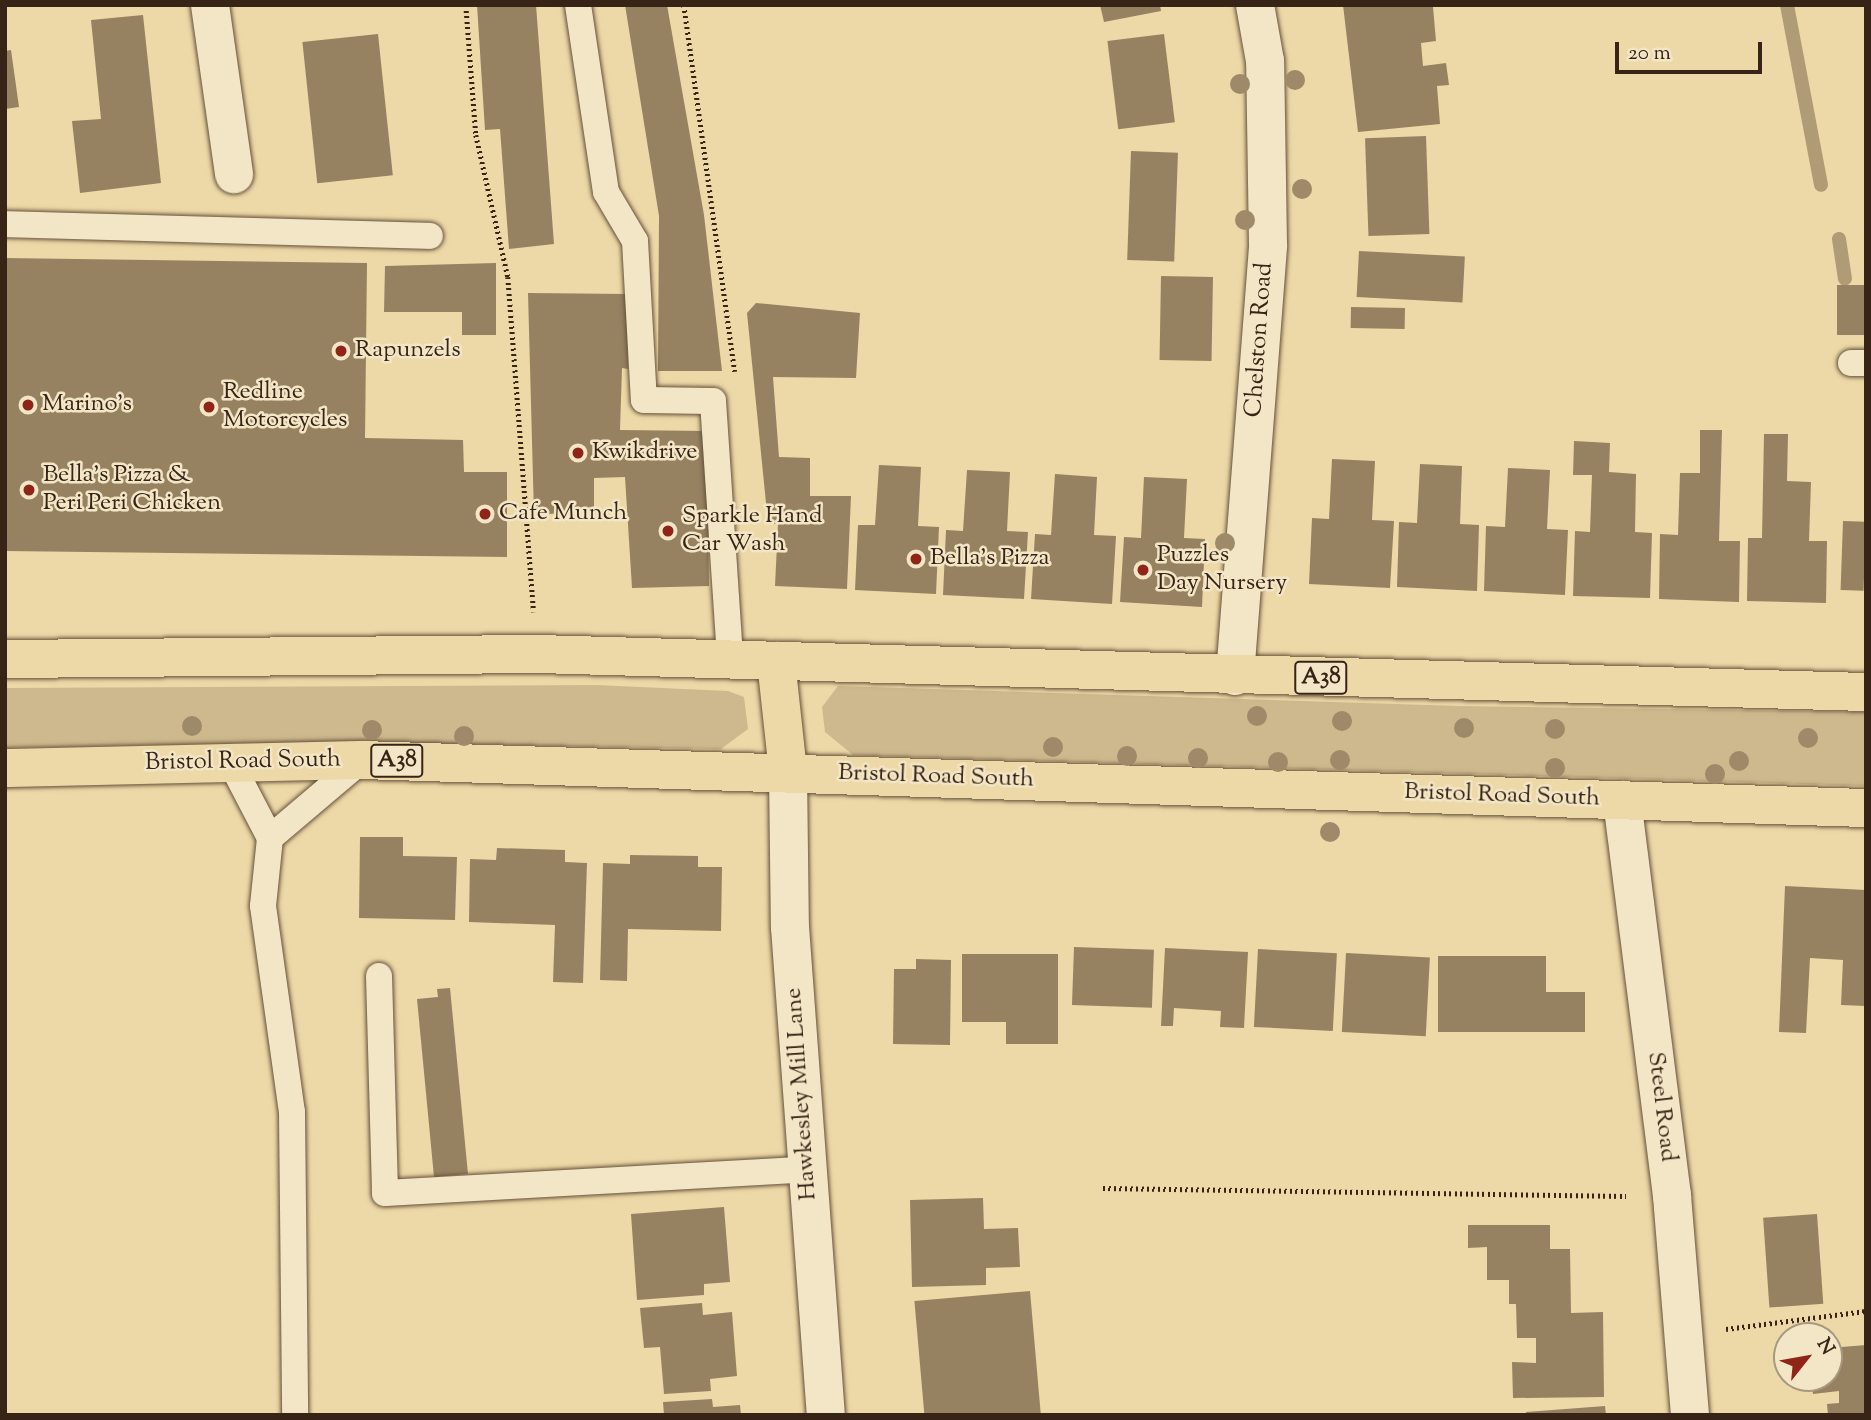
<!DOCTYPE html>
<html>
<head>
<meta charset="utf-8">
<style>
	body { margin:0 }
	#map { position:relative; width:1871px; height:1420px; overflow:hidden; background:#edd8a7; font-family:"Sorts Mill Goudy",serif }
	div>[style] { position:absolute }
	.green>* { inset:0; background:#ceb98e }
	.stream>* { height:14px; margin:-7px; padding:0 7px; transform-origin:7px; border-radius:7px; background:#af9b76 }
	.building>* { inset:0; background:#968261; transform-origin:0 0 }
	.path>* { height:4.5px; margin-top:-2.25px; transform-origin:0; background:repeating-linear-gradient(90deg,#382416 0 2px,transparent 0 5.5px) }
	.roads { filter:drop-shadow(0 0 2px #65513a) drop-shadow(0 0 2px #65513a) }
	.service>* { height:26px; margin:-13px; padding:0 13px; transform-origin:13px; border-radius:13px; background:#f3e6c6 }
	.minor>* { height:38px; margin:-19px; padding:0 19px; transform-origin:19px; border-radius:19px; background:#f3e6c6 }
	.trunk>* { height:38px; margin:-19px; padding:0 19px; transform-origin:19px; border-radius:19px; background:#edd8a7 }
	.trees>* { width:20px; height:20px; margin:-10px; border-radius:50%; background:#9e8968 }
	.dots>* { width:19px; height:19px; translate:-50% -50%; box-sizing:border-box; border:4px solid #f3e6c6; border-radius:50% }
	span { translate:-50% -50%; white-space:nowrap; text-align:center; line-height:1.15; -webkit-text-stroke:5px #f3e6c6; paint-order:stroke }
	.shield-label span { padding:2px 5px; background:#f3e6c6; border:2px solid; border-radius:5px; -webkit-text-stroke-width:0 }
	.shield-label { font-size:23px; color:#382416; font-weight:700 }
	.street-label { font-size:24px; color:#382416 }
	.poi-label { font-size:24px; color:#382416 }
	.left { translate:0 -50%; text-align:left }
	.frame { position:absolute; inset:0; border:7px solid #382416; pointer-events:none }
	.north { position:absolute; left:1773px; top:1322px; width:70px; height:70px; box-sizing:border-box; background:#f3e6c6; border:2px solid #a89880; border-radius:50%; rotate:59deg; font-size:19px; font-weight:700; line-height:28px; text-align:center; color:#382416 }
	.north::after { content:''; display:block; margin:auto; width:24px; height:32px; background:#8f2418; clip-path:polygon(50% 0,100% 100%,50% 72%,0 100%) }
	.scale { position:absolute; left:1615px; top:42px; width:147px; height:32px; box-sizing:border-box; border:4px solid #382416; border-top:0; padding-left:9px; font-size:21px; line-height:24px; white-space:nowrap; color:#382416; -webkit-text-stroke:5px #f3e6c6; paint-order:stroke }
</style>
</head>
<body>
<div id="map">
	<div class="green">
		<i style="clip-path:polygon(596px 685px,728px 691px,744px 697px,748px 729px,721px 749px,342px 742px,5px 748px,5px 688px)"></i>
		<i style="clip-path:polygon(838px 686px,1458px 706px,1866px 712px,1866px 786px,853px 755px,825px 732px,822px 707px)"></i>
	</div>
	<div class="stream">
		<i style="left:1787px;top:5px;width:183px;rotate:79.3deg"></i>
		<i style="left:1839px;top:239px;width:40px;rotate:81.5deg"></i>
	</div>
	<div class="building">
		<i style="clip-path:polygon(477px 5px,536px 5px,554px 244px,509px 249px,500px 129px,485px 130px)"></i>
		<i style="clip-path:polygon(625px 5px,667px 5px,704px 215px,722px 371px,658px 371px,659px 216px)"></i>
		<i style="clip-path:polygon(1100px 5px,1160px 5px,1161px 11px,1104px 22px)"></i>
		<i style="clip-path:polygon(1343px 5px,1433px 7px,1436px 41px,1421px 43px,1423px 66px,1446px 63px,1449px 85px,1437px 86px,1440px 124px,1358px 132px)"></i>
		<i style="clip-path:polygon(143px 15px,161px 183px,80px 193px,72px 121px,101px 119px,91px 20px)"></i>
		<i style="left:378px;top:34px;width:142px;height:76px;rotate:84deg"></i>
		<i style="left:1164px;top:34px;width:89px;height:57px;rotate:83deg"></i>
		<i style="clip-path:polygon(11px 50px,19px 107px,5px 109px,5px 51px)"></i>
		<i style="left:1426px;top:136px;width:98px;height:61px;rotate:88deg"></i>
		<i style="left:1131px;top:151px;width:47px;height:109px;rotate:2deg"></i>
		<i style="left:1359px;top:251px;width:106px;height:46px;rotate:3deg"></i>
		<i style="clip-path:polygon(5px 258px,367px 263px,365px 438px,463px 440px,464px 472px,507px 472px,507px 557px,5px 551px)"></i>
		<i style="clip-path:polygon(496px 263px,496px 335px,462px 335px,462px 312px,384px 312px,385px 266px)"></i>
		<i style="left:1161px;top:276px;width:52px;height:84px;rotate:1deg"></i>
		<i style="left:1837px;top:285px;width:29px;height:50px"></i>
		<i style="clip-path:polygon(528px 293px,627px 294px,628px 369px,622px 368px,620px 430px,707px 431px,709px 586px,632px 588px,625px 477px,594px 478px,594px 511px,534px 515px)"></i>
		<i style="clip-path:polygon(756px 303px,860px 313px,856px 378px,773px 377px,779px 457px,810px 458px,810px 496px,851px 496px,847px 589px,775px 586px,778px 524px,768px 523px,747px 313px)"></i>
		<i style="left:1351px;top:307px;width:54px;height:21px;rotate:1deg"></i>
		<i style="clip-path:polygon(1700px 430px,1722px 430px,1719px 541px,1740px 541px,1739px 602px,1659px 599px,1660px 534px,1678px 535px,1680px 473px,1700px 473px)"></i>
		<i style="clip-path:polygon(1764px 434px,1788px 434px,1787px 481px,1811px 482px,1809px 541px,1827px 541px,1826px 603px,1747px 601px,1748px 538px,1762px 538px)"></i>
		<i style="clip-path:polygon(1574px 441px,1610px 443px,1609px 472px,1636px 474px,1635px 532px,1652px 533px,1650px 598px,1573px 596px,1575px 531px,1590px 532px,1592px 475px,1573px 475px)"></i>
		<i style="clip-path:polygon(1332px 459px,1375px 461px,1372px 520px,1394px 521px,1390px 588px,1309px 584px,1312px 518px,1329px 519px)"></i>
		<i style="clip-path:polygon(1420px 464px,1462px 466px,1460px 524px,1479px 525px,1477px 591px,1397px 587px,1399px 522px,1417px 523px)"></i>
		<i style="clip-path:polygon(879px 465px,921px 467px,918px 526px,939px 527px,936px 594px,855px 590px,858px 525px,875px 525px)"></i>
		<i style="clip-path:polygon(1508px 468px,1550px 470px,1547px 529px,1568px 530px,1565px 595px,1484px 591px,1486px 526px,1505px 527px)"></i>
		<i style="clip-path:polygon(967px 470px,1010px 472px,1007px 531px,1028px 532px,1024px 599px,943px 595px,946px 530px,963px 531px)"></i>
		<i style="clip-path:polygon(1055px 474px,1097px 477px,1094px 535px,1116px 536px,1112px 604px,1031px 599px,1035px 534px,1051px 535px)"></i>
		<i style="clip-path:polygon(1144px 477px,1187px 479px,1184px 538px,1205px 539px,1202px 607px,1120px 602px,1124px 537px,1141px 538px)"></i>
		<i style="left:1843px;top:521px;width:23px;height:69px;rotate:2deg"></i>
		<i style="clip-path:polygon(360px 837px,403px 837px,403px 856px,457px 857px,455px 920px,359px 918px)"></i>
		<i style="clip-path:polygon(497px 848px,565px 850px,565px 862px,587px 863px,583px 983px,553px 982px,555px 925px,469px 922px,470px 859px,496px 860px)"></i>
		<i style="clip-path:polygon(630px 855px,698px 856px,698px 867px,722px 867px,721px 931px,628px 929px,627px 981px,600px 980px,603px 863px,630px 864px)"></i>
		<i style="clip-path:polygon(1785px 886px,1866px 890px,1866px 1006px,1841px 1005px,1843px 960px,1810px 958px,1806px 1033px,1779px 1032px)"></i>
		<i style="left:1074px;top:947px;width:80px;height:58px;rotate:2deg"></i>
		<i style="clip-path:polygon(1165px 948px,1248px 952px,1244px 1028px,1220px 1027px,1221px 1011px,1174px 1008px,1173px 1026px,1161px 1026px)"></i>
		<i style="left:1258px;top:949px;width:79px;height:78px;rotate:3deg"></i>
		<i style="left:1346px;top:953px;width:84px;height:79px;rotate:3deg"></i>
		<i style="clip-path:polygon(962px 954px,1058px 954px,1058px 1044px,1006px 1044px,1006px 1022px,962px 1022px)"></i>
		<i style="clip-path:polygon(1438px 956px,1546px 956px,1546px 992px,1585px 992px,1585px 1032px,1438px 1032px)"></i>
		<i style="clip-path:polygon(916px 959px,951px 960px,950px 1045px,893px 1044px,894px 969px,916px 969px)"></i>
		<i style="clip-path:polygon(450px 988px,468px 1174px,434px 1177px,417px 999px,438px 997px,437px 989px)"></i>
		<i style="clip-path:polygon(983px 1198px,984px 1229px,1018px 1228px,1020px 1267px,986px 1268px,986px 1285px,912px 1287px,910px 1200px)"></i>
		<i style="clip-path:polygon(724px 1207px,730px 1282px,704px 1284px,704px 1295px,637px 1300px,631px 1214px)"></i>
		<i style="left:1817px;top:1214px;width:90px;height:54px;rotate:86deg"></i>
		<i style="clip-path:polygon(1468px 1225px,1550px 1225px,1550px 1249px,1570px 1249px,1571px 1313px,1603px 1312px,1604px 1397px,1513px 1398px,1512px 1362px,1536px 1363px,1536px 1338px,1517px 1338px,1516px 1304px,1509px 1304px,1509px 1280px,1487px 1280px,1487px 1247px,1468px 1248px)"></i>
		<i style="left:1030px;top:1291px;width:124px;height:116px;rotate:85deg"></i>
		<i style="clip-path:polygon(702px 1303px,703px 1315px,732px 1312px,737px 1376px,710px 1379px,711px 1391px,664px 1394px,660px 1347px,644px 1348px,640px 1308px)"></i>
		<i style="clip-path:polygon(1866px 1345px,1866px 1415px,1828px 1415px,1827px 1404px,1839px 1403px,1839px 1391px,1813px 1394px,1811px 1378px,1829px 1378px,1829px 1348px)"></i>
		<i style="clip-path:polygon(712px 1399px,713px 1407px,740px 1405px,741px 1415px,664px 1415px,663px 1402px)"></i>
		<i style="clip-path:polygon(1605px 1406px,1606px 1415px,1526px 1415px,1526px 1412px)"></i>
	</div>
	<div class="path">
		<i style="left:466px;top:5px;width:130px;rotate:85.6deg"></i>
		<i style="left:476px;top:135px;width:146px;rotate:77.3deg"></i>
		<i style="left:508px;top:277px;width:336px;rotate:85.6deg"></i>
		<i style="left:684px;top:5px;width:370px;rotate:82.1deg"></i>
		<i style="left:1103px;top:1188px;width:523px;rotate:0.88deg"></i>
		<i style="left:1726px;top:1329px;width:141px;rotate:-7.3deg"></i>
	</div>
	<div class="roads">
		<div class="service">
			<i style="left:578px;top:5px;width:189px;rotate:81.5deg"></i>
			<i style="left:606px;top:192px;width:57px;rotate:59.4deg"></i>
			<i style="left:635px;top:241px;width:159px;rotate:86.8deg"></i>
			<i style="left:644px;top:400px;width:69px;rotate:0.8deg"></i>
			<i style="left:713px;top:401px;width:260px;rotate:86.2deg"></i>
			<i style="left:5px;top:224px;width:425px;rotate:1.6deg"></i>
			<i style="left:1851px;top:363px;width:15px"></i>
			<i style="left:230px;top:761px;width:87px;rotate:62.5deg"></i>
			<i style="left:270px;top:838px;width:68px;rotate:95.9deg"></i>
			<i style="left:263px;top:906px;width:208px;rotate:82deg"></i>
			<i style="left:292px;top:1112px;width:303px;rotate:89.4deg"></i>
			<i style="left:270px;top:838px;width:121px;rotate:-40.3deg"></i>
			<i style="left:379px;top:976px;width:217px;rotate:88.4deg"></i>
			<i style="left:385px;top:1193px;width:424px;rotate:-3.2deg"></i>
		</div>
		<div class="minor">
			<i style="left:210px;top:5px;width:171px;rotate:81.9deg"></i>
			<i style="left:1235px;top:676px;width:432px;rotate:-85.6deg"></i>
			<i style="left:1268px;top:245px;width:184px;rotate:-90.9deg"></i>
			<i style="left:1265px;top:61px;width:57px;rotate:-100.1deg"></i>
			<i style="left:788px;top:772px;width:155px;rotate:89.3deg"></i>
			<i style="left:790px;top:927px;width:489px;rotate:85.8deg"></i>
			<i style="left:1622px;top:800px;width:399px;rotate:82.8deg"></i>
			<i style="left:1672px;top:1196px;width:220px;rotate:85.3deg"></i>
		</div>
		<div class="trunk">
			<i style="left:5px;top:659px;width:533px;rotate:-0.54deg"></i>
			<i style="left:538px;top:654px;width:1329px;rotate:1.64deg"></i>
			<i style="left:776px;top:661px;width:112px;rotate:83.8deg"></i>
			<i style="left:5px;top:768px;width:357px;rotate:-1.3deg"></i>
			<i style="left:362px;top:760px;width:1505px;rotate:1.83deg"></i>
		</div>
	</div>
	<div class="trees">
		<i style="left:1295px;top:80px"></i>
		<i style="left:1240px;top:84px"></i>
		<i style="left:1302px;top:189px"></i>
		<i style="left:1245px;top:220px"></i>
		<i style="left:1225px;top:543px"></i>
		<i style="left:1257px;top:716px"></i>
		<i style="left:1342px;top:721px"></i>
		<i style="left:192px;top:726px"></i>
		<i style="left:1464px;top:728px"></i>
		<i style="left:1555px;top:729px"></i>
		<i style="left:372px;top:730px"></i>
		<i style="left:464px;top:736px"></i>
		<i style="left:1808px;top:738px"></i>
		<i style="left:1053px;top:747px"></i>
		<i style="left:1127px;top:756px"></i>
		<i style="left:1198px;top:758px"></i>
		<i style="left:1340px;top:760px"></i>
		<i style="left:1739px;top:761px"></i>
		<i style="left:1278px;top:762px"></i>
		<i style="left:1555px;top:768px"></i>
		<i style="left:1715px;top:774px"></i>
		<i style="left:1330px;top:832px"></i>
	</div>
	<div class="dots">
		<i style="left:341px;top:351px;background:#8f2418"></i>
		<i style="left:28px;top:405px;background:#8f2418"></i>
		<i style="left:209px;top:407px;background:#8f2418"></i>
		<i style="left:578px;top:453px;background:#8f2418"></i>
		<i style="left:29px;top:490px;background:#8f2418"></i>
		<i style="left:485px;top:514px;background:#8f2418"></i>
		<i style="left:668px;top:531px;background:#8f2418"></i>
		<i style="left:916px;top:559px;background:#8f2418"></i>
		<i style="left:1143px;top:570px;background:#8f2418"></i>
	</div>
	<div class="shield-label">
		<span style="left:1321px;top:678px">A38</span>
		<span style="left:397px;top:761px">A38</span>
	</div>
	<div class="street-label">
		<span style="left:1260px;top:340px;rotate:-86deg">Chelston Road</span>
		<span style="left:243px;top:762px;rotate:-1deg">Bristol Road South</span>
		<span style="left:936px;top:777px;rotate:2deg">Bristol Road South</span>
		<span style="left:1502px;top:796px;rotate:2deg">Bristol Road South</span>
		<span style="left:802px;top:1094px;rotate:-94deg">Hawkesley Mill Lane</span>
		<span style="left:1661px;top:1107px;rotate:83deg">Steel Road</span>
	</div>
	<div class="poi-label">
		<span class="left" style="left:355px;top:351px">Rapunzels</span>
		<span class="left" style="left:223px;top:407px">Redline<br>Motorcycles</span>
		<span class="left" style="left:42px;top:405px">Marino's</span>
		<span class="left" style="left:592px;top:453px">Kwikdrive</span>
		<span class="left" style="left:43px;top:490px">Bella's Pizza &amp;<br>Peri Peri Chicken</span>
		<span class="left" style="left:499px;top:514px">Cafe Munch</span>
		<span class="left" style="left:682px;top:531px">Sparkle Hand<br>Car Wash</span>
		<span class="left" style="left:1157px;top:570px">Puzzles<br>Day Nursery</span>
		<span class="left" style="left:930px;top:559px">Bella's Pizza</span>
	</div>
	<div class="frame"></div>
	<div class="north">N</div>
	<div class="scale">20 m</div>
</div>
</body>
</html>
